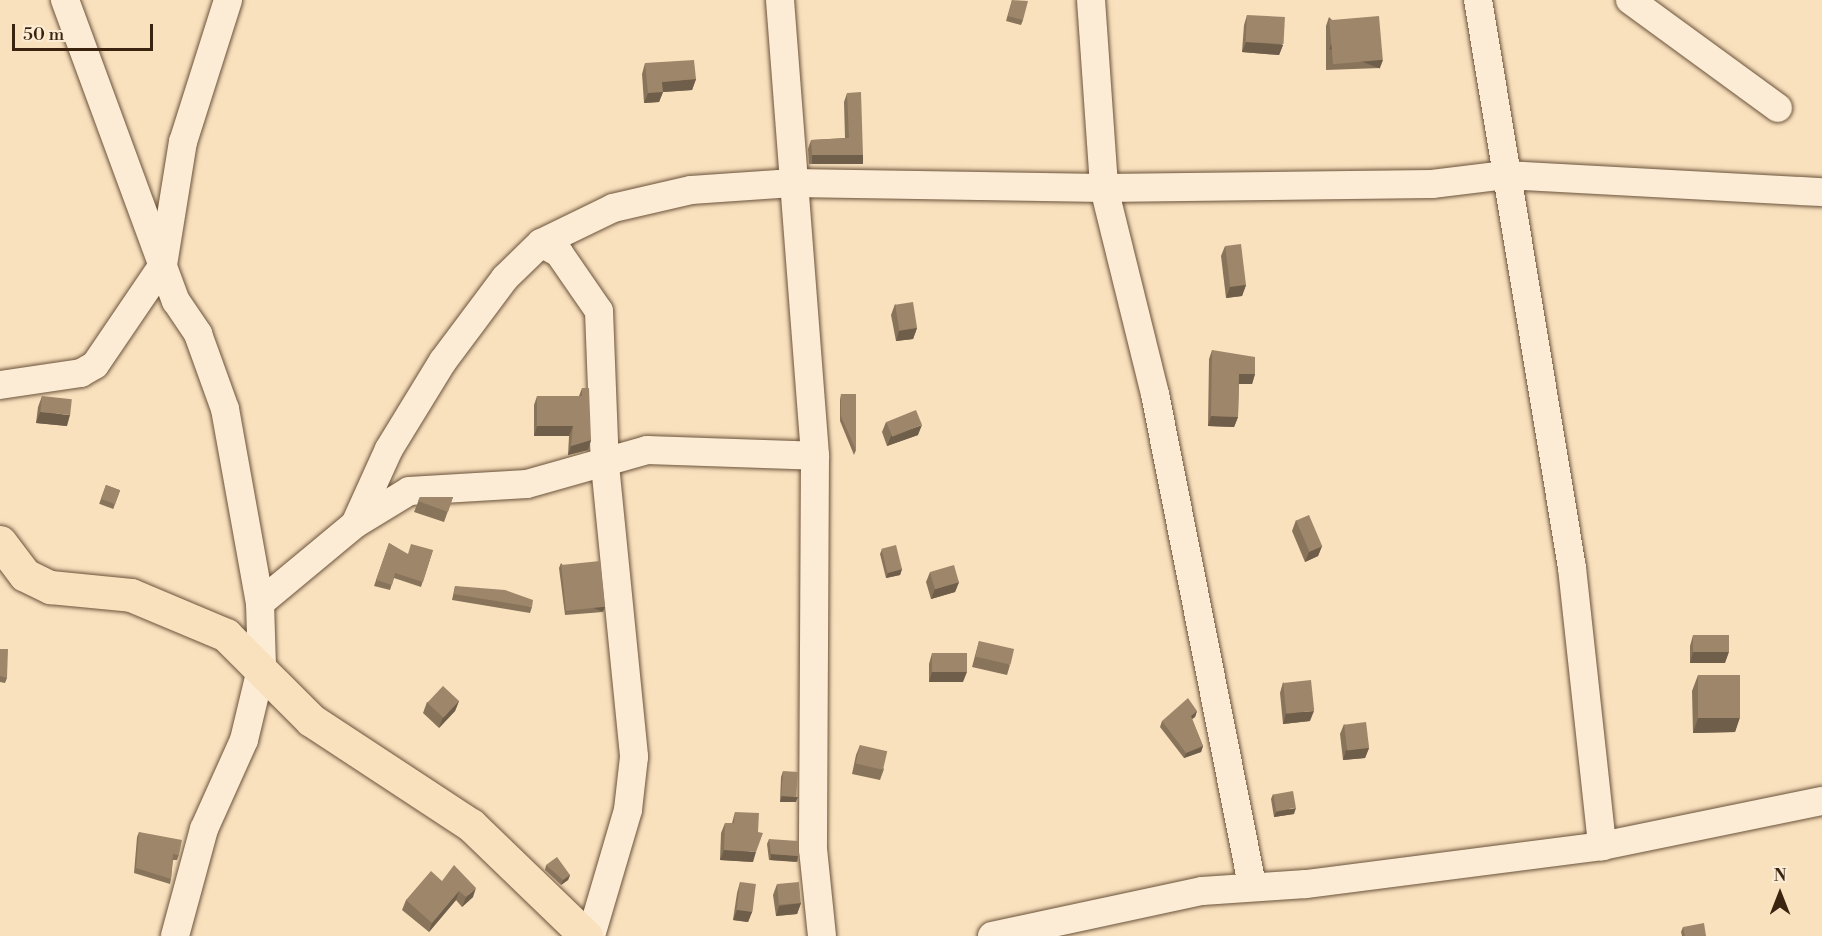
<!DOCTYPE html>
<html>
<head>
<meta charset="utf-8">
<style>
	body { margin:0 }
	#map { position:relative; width:1822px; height:936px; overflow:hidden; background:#fae1be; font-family:"Libre Bodoni",serif }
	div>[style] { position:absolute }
	.roads { filter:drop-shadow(0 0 2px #6a533b) drop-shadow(0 0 2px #6a533b) }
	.minor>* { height:28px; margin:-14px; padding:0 14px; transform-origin:14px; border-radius:14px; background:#fcecd5 }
	.major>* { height:33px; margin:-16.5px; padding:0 16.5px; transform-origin:16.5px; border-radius:16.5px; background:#fae1be }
	.wall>* { inset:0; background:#88735b; transform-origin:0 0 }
	.shaded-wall>* { inset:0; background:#6f5e4a; transform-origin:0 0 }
	.building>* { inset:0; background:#9e866a; transform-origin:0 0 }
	span { translate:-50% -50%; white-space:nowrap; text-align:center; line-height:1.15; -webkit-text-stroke:4.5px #fcecd5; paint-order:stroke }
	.north { position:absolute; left:1750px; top:864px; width:60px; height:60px; -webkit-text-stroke:4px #fcecd5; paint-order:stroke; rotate:0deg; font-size:16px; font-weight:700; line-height:24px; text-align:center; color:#3a240f }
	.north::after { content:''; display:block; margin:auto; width:21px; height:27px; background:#3a240f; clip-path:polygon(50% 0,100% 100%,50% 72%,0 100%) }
	.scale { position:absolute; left:12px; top:24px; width:141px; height:27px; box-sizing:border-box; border:3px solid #3a240f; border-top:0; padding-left:8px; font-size:18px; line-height:21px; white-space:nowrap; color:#3a240f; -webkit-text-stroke:4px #fcecd5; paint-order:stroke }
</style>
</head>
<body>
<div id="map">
	<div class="roads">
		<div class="minor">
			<i style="left:65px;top:0;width:321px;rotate:69.8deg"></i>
			<i style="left:176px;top:301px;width:40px;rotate:56deg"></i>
			<i style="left:198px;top:334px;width:80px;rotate:70.2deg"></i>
			<i style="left:225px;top:409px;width:197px;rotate:79.8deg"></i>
			<i style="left:260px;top:603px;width:62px;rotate:88.2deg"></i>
			<i style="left:262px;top:665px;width:77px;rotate:103.5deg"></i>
			<i style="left:244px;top:740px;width:98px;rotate:114.2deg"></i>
			<i style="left:204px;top:829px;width:111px;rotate:105.2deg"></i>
			<i style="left:780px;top:0;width:457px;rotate:85.6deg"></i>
			<i style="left:815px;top:456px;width:393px;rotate:90.3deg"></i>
			<i style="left:813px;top:849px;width:87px;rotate:84.1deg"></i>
			<i style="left:1091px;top:0;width:188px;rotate:86deg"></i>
			<i style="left:1104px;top:188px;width:212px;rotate:76.1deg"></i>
			<i style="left:1155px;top:394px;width:500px;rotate:78.82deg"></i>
			<i style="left:1478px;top:0;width:576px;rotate:80.6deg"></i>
			<i style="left:1572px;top:568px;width:280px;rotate:83.8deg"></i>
			<i style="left:1630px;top:0;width:183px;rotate:36.1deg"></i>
			<i style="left:541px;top:243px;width:21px;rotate:29deg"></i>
			<i style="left:559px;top:253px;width:70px;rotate:55.4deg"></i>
			<i style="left:599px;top:311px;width:154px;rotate:87.8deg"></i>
			<i style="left:605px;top:465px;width:293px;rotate:84.3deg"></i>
			<i style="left:634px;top:757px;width:53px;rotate:96.5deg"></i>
			<i style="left:628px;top:810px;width:131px;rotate:106.4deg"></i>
			<i style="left:0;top:385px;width:82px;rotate:-8.4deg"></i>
			<i style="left:81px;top:373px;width:16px;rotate:-30deg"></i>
			<i style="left:95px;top:365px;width:121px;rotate:-55.8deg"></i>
			<i style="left:163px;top:265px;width:125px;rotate:-80.8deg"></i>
			<i style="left:183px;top:142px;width:149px;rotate:-72.4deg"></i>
			<i style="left:355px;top:524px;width:82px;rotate:-65.6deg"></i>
			<i style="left:389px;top:449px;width:103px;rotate:-58.5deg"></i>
			<i style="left:443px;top:361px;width:104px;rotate:-53.2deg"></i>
			<i style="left:505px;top:278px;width:50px;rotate:-44.2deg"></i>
			<i style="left:541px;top:243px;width:80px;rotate:-25.9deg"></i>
			<i style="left:613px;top:208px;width:80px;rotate:-13deg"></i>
			<i style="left:691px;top:190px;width:102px;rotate:-3.9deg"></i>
			<i style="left:793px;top:183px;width:311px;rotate:0.9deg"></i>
			<i style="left:1104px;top:188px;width:328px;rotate:-0.7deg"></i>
			<i style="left:1432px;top:184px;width:74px;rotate:-7deg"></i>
			<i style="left:1505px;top:175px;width:317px;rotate:3.1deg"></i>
			<i style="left:260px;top:603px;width:124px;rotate:-39.7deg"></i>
			<i style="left:355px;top:524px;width:63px;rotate:-31.4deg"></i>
			<i style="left:409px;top:491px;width:118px;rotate:-3.4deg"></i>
			<i style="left:527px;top:484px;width:125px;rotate:-15.8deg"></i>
			<i style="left:647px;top:450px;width:168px;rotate:2deg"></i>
			<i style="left:992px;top:936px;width:215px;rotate:-12.1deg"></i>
			<i style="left:1202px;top:891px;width:104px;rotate:-3.9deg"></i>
			<i style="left:1306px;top:884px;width:298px;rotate:-7.3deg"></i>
			<i style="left:1602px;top:846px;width:225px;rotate:-11.6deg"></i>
		</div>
		<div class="major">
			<i style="left:0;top:542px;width:41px;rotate:52.9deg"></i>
			<i style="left:25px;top:575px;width:28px;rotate:26deg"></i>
			<i style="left:50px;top:587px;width:81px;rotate:5.6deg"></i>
			<i style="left:131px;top:595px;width:103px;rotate:22.8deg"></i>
			<i style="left:226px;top:635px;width:120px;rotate:45deg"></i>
			<i style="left:311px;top:720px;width:191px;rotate:33.3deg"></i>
			<i style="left:471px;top:825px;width:160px;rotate:44deg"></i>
		</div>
	</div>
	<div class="wall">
		<i style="clip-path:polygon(1012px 0,1023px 20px,1021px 25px,1006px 21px)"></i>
		<i style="clip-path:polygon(1247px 15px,1283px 45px,1279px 55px,1242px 52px,1244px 25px)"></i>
		<i style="clip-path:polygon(1329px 17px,1380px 68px,1326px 70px,1326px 26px)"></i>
		<i style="clip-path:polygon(645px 63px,696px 79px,692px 90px,663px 92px,659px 102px,644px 103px,642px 74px)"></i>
		<i style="clip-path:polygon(847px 93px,860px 164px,809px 164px,808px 149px,811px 140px,845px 138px,844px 102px)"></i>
		<i style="clip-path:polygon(1225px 246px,1246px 285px,1242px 296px,1226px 298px,1221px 256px)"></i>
		<i style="clip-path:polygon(895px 304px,917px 328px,913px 339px,896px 341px,891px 315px)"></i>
		<i style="clip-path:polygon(1212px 350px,1255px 374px,1252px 384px,1239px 384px,1238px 417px,1234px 427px,1208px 426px,1209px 359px)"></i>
		<i style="clip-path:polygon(582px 388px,591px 440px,588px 450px,568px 455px,569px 436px,534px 436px,534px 405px,537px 396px,579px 396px)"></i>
		<i style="clip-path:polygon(841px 394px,856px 450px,854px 455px,840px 421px,840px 400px)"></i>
		<i style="clip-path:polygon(42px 396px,67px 426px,36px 423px,38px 407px)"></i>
		<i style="clip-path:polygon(886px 422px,918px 435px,887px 446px,882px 432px)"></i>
		<i style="left:106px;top:485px;width:15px;height:20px;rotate:20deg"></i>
		<i style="clip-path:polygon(420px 497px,453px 497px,444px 522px,414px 512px)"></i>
		<i style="clip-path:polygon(1296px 520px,1322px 546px,1318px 556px,1305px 562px,1292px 531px)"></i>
		<i style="clip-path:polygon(389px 543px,407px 554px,433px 550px,421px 587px,394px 578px,390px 590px,374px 586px)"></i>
		<i style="clip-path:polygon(882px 549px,902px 569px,900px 575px,886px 578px,880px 554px)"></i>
		<i style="clip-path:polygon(561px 563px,603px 612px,565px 615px,559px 568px)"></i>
		<i style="clip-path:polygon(930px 572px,959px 582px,955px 592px,931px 599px,926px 582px)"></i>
		<i style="clip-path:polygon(455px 586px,532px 607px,530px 613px,452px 600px)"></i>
		<i style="clip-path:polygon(1693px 635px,1725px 663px,1690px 663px,1690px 646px)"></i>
		<i style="clip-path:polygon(979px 641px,1010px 665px,1007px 675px,972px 667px,976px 652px)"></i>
		<i style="clip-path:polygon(0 649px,7px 678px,5px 683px,0 682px)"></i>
		<i style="clip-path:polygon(932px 653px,963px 682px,929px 682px,929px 664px)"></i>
		<i style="clip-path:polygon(1698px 675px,1740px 717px,1735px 732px,1693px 733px,1692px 691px)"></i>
		<i style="clip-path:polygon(1283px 682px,1310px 721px,1283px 724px,1280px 693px)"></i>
		<i style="clip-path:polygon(459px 701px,455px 711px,439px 728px,423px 713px,427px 702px)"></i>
		<i style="clip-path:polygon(1197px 711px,1195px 717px,1192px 719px,1203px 746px,1201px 752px,1184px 758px,1160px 727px,1162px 721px)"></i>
		<i style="clip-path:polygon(1344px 724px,1369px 748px,1365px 758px,1343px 760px,1340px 734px)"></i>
		<i style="clip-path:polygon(860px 745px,884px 769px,880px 780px,852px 774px,856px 755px)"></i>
		<i style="clip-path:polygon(783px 771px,796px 802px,780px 802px,781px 777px)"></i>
		<i style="clip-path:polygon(1273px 794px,1294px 814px,1274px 817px,1271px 799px)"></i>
		<i style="clip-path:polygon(735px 812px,753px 862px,720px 860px,721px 833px,725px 823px,732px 823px)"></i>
		<i style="clip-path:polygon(139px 832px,179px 855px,177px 860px,173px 860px,171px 879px,170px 884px,134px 873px,137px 837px)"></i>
		<i style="clip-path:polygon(769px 839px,798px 856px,796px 862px,769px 860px,767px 844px)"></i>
		<i style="clip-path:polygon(546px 865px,570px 875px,568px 880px,561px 885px,545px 870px)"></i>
		<i style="clip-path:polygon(442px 881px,473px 897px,462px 907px,456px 900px,429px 932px,402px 910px,406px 900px)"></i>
		<i style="clip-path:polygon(740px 882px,752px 912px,748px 922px,733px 920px,737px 893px)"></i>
		<i style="clip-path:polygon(777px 884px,801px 903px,797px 914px,776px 916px,773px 895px)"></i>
		<i style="clip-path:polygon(1683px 927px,1706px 936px,1682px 936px,1681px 932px)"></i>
	</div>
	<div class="shaded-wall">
		<i style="clip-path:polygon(1246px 42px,1283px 45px,1279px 55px,1242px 52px)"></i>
		<i style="left:1383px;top:60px;width:9px;height:54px;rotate:111deg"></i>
		<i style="clip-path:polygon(696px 79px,692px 90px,663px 92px,659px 102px,644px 103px,648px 93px,662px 82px)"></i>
		<i style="left:812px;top:155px;width:51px;height:9px"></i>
		<i style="clip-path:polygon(1246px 285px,1242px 296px,1226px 298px,1230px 287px)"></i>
		<i style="clip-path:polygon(917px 328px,913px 339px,896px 341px,899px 331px)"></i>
		<i style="clip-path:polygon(1239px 374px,1255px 374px,1252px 384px,1236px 384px)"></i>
		<i style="clip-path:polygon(40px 412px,70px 415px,67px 426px,36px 423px)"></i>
		<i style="clip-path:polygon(1211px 416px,1238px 417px,1234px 427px,1208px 426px)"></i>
		<i style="clip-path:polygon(922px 425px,918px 435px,887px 446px,891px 436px)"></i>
		<i style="clip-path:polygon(537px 426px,573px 426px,569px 436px,534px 436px)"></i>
		<i style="clip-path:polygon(591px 440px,588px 450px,568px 455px,571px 446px)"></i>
		<i style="clip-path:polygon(1322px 546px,1318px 556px,1305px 562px,1309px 552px)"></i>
		<i style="clip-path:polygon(902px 569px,900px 575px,886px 578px,888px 573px)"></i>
		<i style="clip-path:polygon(959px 582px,955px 592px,931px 599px,935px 589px)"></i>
		<i style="left:605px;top:607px;width:5px;height:38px;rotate:112deg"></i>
		<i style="clip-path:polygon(1693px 652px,1729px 652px,1725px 663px,1690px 663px)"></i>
		<i style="clip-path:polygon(932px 672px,967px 672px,963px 682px,929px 682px)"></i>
		<i style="clip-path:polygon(459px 701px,455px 711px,439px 728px,443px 717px)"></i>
		<i style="clip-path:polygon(1197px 711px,1195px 717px,1189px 721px,1191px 716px)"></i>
		<i style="clip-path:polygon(1314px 711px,1310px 721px,1283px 724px,1286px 713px)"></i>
		<i style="clip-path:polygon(1740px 717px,1735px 732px,1693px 733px,1698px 718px)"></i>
		<i style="clip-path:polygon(1203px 746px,1201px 752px,1184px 758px,1186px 753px)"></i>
		<i style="clip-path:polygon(1369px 748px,1365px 758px,1343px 760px,1346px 750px)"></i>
		<i style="clip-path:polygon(782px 796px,798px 797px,796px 802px,780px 802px)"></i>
		<i style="clip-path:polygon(1296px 808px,1294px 814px,1274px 817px,1276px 812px)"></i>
		<i style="clip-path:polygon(724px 850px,756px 852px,753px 862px,720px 860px)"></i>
		<i style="left:771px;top:854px;width:27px;height:6px;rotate:4deg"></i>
		<i style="clip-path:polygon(570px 875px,568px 880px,561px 885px,563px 880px)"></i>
		<i style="clip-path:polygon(476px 888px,473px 897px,462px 907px,466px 897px)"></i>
		<i style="clip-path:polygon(459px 891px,456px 900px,429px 932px,432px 923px)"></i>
		<i style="clip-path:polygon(801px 903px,797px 914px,776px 916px,779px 906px)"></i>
		<i style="clip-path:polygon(737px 910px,752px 912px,748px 922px,733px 920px)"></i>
	</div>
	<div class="building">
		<i style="clip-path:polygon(1012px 0,1028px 1px,1023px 20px,1008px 16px)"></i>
		<i style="left:1247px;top:15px;width:38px;height:27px;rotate:3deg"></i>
		<i style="left:1379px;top:16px;width:44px;height:50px;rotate:85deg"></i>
		<i style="clip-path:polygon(694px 60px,696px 79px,662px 82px,663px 92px,648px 93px,645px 63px)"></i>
		<i style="clip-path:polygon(861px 92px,863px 155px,812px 155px,811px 140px,849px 138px,847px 93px)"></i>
		<i style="left:1241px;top:244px;width:41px;height:16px;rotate:83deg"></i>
		<i style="left:913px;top:302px;width:26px;height:18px;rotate:81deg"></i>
		<i style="clip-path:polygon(1212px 350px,1255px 357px,1255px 374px,1239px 374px,1238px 417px,1211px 416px)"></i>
		<i style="clip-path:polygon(582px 388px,589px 388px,591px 440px,571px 446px,573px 426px,537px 426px,537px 396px,582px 396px)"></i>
		<i style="clip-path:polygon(841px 394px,856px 394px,856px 450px,841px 416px)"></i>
		<i style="left:42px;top:396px;width:30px;height:16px;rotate:6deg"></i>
		<i style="left:916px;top:410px;width:16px;height:32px;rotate:68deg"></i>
		<i style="left:106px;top:485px;width:15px;height:15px;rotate:20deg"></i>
		<i style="clip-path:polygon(420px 497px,453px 497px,448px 512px,418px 501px)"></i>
		<i style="left:1309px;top:515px;width:34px;height:14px;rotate:67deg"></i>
		<i style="clip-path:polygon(389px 543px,408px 554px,411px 544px,433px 550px,423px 582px,395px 573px,392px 585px,376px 580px)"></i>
		<i style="left:896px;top:545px;width:25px;height:15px;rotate:76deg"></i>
		<i style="left:600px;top:561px;width:46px;height:39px;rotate:84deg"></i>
		<i style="left:954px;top:565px;width:18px;height:25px;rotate:74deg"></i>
		<i style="clip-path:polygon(455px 586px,505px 590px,533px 600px,532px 607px,454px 594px)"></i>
		<i style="left:1693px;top:635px;width:36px;height:17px"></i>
		<i style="left:979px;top:641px;width:36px;height:16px;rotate:13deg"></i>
		<i style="clip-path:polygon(0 649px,8px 649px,7px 678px,0 676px)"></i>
		<i style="left:932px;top:653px;width:35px;height:19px"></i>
		<i style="left:1698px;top:675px;width:42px;height:43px"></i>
		<i style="left:1311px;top:680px;width:31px;height:28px;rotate:84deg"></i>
		<i style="left:443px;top:686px;width:22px;height:23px;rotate:43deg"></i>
		<i style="clip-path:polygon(1188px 698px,1197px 711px,1191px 716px,1203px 746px,1186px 753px,1162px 721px)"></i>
		<i style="left:1366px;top:722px;width:26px;height:22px;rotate:83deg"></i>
		<i style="left:860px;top:745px;width:28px;height:19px;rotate:13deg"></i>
		<i style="left:783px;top:771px;width:15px;height:25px;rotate:4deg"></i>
		<i style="left:1293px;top:791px;width:17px;height:20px;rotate:80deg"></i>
		<i style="clip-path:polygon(735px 812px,759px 813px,758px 832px,763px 833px,756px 852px,724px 850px,725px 823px,734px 823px)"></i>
		<i style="clip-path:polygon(139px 832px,182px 840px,179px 855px,173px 854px,171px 879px,136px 868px)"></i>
		<i style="clip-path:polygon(769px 839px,798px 841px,798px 856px,771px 854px)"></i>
		<i style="clip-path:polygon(557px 857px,570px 875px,563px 880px,546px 865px)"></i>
		<i style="clip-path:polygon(454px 865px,476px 888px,466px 897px,459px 891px,432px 923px,406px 900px,431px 871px,442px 881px)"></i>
		<i style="left:740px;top:882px;width:16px;height:28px;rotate:7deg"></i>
		<i style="left:799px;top:882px;width:21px;height:22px;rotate:85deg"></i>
		<i style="clip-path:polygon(1704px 923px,1706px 936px,1685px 936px,1683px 927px)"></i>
	</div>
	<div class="north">N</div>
	<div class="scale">50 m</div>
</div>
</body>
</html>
